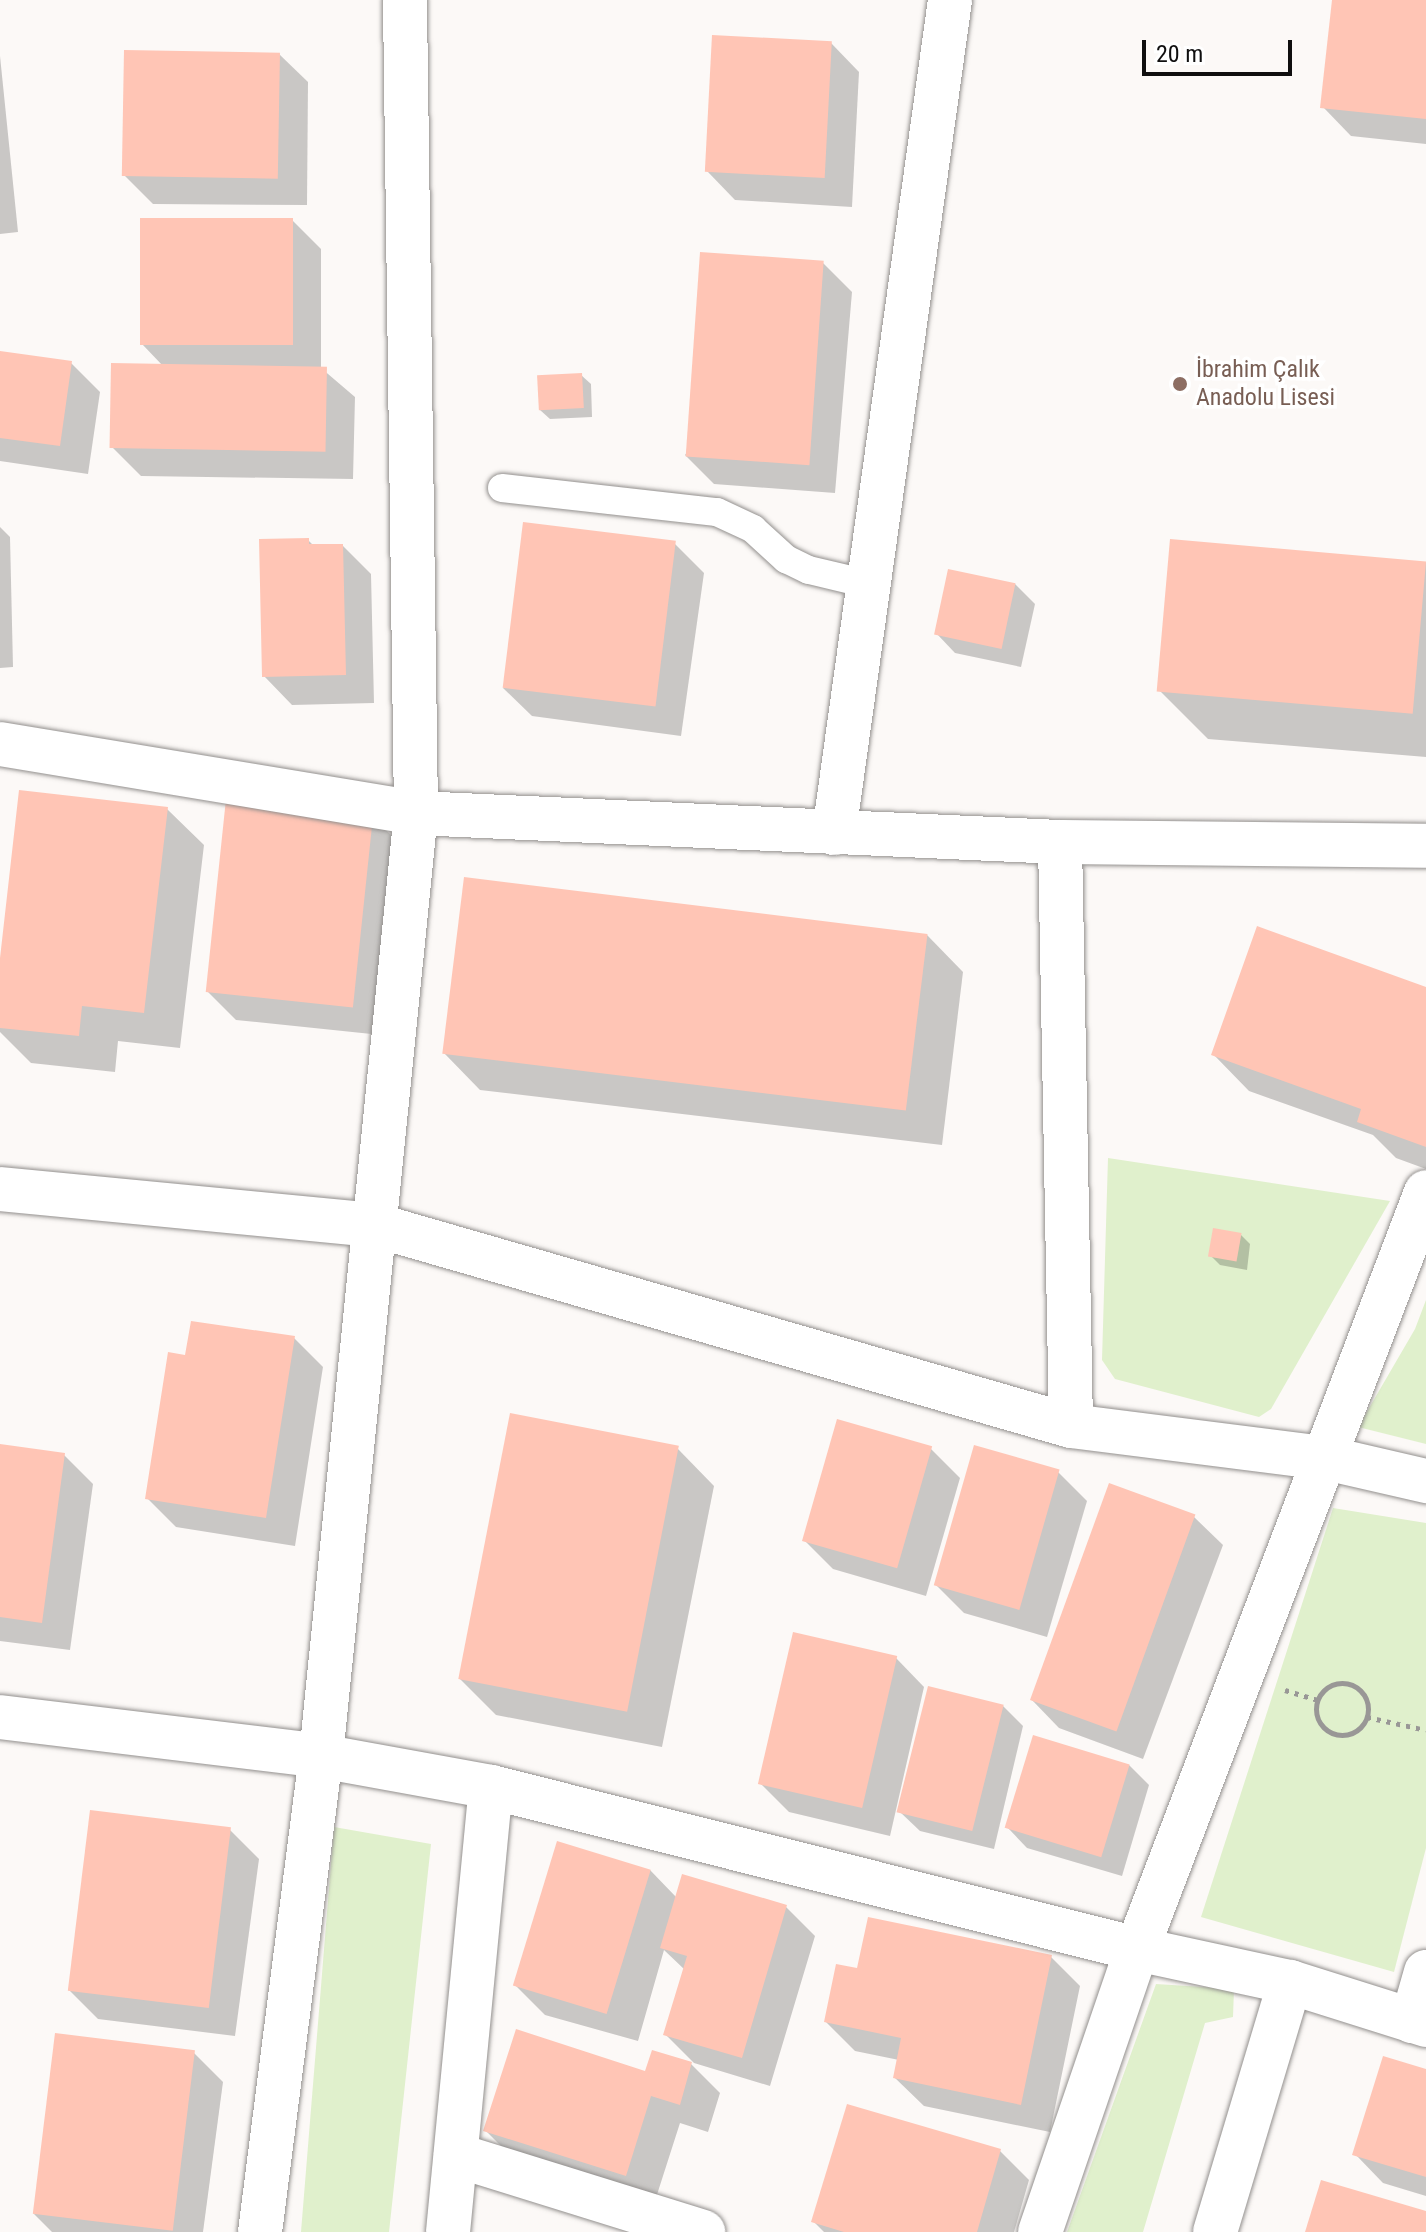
<!DOCTYPE html>
<html>
<head>
<meta charset="utf-8">
<style>
	body { margin:0 }
	#map { position:relative; width:1426px; height:2232px; overflow:hidden; background:#fcf9f7; font-family:"Roboto Condensed",sans-serif }
	div>[style] { position:absolute }
	.green>* { inset:0; background:#e0f0cc }
	.shadow>* { inset:0; background:#0003 }
	.building>* { inset:0; background:#ffc5b5; transform-origin:0 0 }
	.path>* { height:5px; margin-top:-2.5px; transform-origin:0; background:repeating-linear-gradient(90deg,#999796 0 4px,transparent 0 10px) }
	.path>.ring { margin:-2.5px; padding:0; box-sizing:content-box; background:none; border:5px solid #999796; border-radius:50% }
	.roads { filter:drop-shadow(0 0 2px #93908e) drop-shadow(0 0 2px #93908e) }
	.lane>* { height:28px; margin:-14px; padding:0 14px; transform-origin:14px; border-radius:14px; background:#fff }
	.street>* { height:44px; margin:-22px; padding:0 22px; transform-origin:22px; border-radius:22px; background:#fff }
	.dots>* { width:22px; height:22px; translate:-50% -50%; box-sizing:border-box; border:4px solid #fff; border-radius:50% }
	span { translate:-50% -50%; white-space:nowrap; text-align:center; line-height:1.15; -webkit-text-stroke:7px #fff; paint-order:stroke }
	.education-label { font-size:24px; color:#785e54 }
	.left { translate:0 -50%; text-align:left }
	.scale { position:absolute; left:1142px; top:40px; width:150px; height:36px; box-sizing:border-box; border:4px solid #100f0f; border-top:0; padding-left:10px; font-size:24px; line-height:28px; white-space:nowrap; color:#100f0f; -webkit-text-stroke:6px #fff; paint-order:stroke }
</style>
</head>
<body>
<div id="map">
	<div class="green">
		<i style="clip-path:polygon(1108px 1158px,1390px 1201px,1271px 1409px,1259px 1417px,1115px 1379px,1102px 1360px)"></i>
		<i style="clip-path:polygon(1426px 1300px,1426px 1444px,1358px 1427px,1415px 1329px)"></i>
		<i style="clip-path:polygon(1333px 1508px,1426px 1523px,1426px 1848px,1394px 1972px,1201px 1917px)"></i>
		<i style="clip-path:polygon(334px 1827px,431px 1844px,389px 2232px,301px 2232px)"></i>
		<i style="clip-path:polygon(1156px 1984px,1234px 1989px,1233px 2017px,1205px 2023px,1143px 2232px,1067px 2232px)"></i>
	</div>
	<div class="shadow">
		<i style="clip-path:polygon(1334px 0,1426px 0,1426px 144px,1351px 136px,1323px 107px)"></i>
		<i style="clip-path:polygon(831px 43px,859px 72px,852px 207px,735px 200px,707px 171px)"></i>
		<i style="clip-path:polygon(279px 54px,308px 82px,307px 205px,153px 204px,124px 175px)"></i>
		<i style="clip-path:polygon(0 56px,18px 232px,0 234px)"></i>
		<i style="clip-path:polygon(292px 220px,321px 249px,321px 368px,355px 397px,353px 479px,141px 476px,112px 447px,163px 366px,142px 344px)"></i>
		<i style="clip-path:polygon(823px 263px,852px 292px,835px 493px,714px 484px,685px 455px)"></i>
		<i style="clip-path:polygon(0 353px,71px 363px,100px 392px,88px 474px,0 461px)"></i>
		<i style="clip-path:polygon(581px 375px,591px 384px,592px 417px,550px 419px,540px 410px)"></i>
		<i style="clip-path:polygon(0 527px,10px 537px,13px 667px,0 668px)"></i>
		<i style="clip-path:polygon(308px 540px,314px 546px,343px 546px,371px 574px,374px 703px,292px 705px,264px 676px)"></i>
		<i style="clip-path:polygon(675px 544px,704px 573px,681px 736px,532px 716px,503px 688px)"></i>
		<i style="clip-path:polygon(1426px 562px,1426px 757px,1208px 739px,1160px 691px)"></i>
		<i style="clip-path:polygon(1015px 584px,1035px 604px,1021px 667px,955px 653px,936px 633px)"></i>
		<i style="clip-path:polygon(167px 809px,204px 845px,180px 1048px,118px 1041px,115px 1072px,31px 1063px,0 1032px,0 976px)"></i>
		<i style="clip-path:polygon(372px 816px,401px 845px,381px 1035px,236px 1020px,208px 992px)"></i>
		<i style="clip-path:polygon(927px 935px,963px 972px,942px 1145px,480px 1090px,444px 1053px)"></i>
		<i style="clip-path:polygon(1426px 989px,1426px 1169px,1396px 1158px,1373px 1135px,1249px 1091px,1213px 1054px)"></i>
		<i style="clip-path:polygon(1241px 1235px,1250px 1244px,1247px 1270px,1220px 1265px,1211px 1256px)"></i>
		<i style="clip-path:polygon(294px 1338px,323px 1367px,295px 1546px,176px 1527px,147px 1498px,187px 1357px)"></i>
		<i style="clip-path:polygon(0 1446px,64px 1455px,93px 1484px,70px 1650px,0 1641px)"></i>
		<i style="clip-path:polygon(678px 1449px,714px 1486px,662px 1747px,496px 1715px,459px 1678px)"></i>
		<i style="clip-path:polygon(931px 1449px,960px 1478px,926px 1596px,833px 1569px,804px 1540px)"></i>
		<i style="clip-path:polygon(1058px 1472px,1087px 1501px,1047px 1637px,964px 1613px,935px 1584px)"></i>
		<i style="clip-path:polygon(1194px 1517px,1223px 1545px,1143px 1759px,1059px 1728px,1031px 1699px)"></i>
		<i style="clip-path:polygon(896px 1658px,924px 1687px,890px 1836px,789px 1812px,760px 1783px)"></i>
		<i style="clip-path:polygon(1003px 1706px,1023px 1726px,994px 1849px,920px 1831px,900px 1812px)"></i>
		<i style="clip-path:polygon(1129px 1765px,1149px 1785px,1122px 1876px,1027px 1848px,1008px 1828px)"></i>
		<i style="clip-path:polygon(230px 1830px,259px 1859px,235px 2036px,98px 2019px,69px 1990px)"></i>
		<i style="clip-path:polygon(650px 1870px,677px 1898px,786px 1907px,815px 1936px,770px 2086px,694px 2063px,665px 2034px,685px 1970px,664px 1950px,638px 2041px,545px 2015px,516px 1986px)"></i>
		<i style="clip-path:polygon(1051px 1957px,1080px 1986px,1050px 2132px,924px 2106px,895px 2078px,899px 2060px,855px 2051px,826px 2022px,859px 1970px)"></i>
		<i style="clip-path:polygon(194px 2053px,223px 2082px,203px 2232px,52px 2232px,33px 2213px)"></i>
		<i style="clip-path:polygon(691px 2064px,720px 2093px,708px 2132px,680px 2123px,654px 2204px,514px 2159px,485px 2130px,647px 2073px)"></i>
		<i style="clip-path:polygon(1426px 2071px,1426px 2196px,1383px 2183px,1355px 2154px)"></i>
		<i style="clip-path:polygon(1000px 2151px,1029px 2180px,1014px 2232px,824px 2232px,814px 2222px)"></i>
	</div>
	<div class="building">
		<i style="clip-path:polygon(1332px 0,1426px 0,1426px 119px,1320px 108px)"></i>
		<i style="left:712px;top:35px;width:120px;height:137px;rotate:3deg"></i>
		<i style="left:124px;top:50px;width:156px;height:126px;rotate:1deg"></i>
		<i style="left:140px;top:218px;width:153px;height:127px"></i>
		<i style="left:700px;top:252px;width:124px;height:205px;rotate:4deg"></i>
		<i style="clip-path:polygon(0 351px,72px 361px,60px 446px,0 438px)"></i>
		<i style="left:111px;top:363px;width:216px;height:85px;rotate:1deg"></i>
		<i style="left:582px;top:373px;width:35px;height:45px;rotate:87deg"></i>
		<i style="left:523px;top:522px;width:154px;height:167px;rotate:7deg"></i>
		<i style="clip-path:polygon(309px 538px,309px 544px,343px 544px,346px 675px,262px 677px,259px 539px)"></i>
		<i style="left:1170px;top:539px;width:257px;height:153px;rotate:5deg"></i>
		<i style="left:948px;top:569px;width:69px;height:67px;rotate:12deg"></i>
		<i style="clip-path:polygon(19px 790px,168px 807px,144px 1013px,82px 1006px,79px 1036px,0 1028px,0 958px)"></i>
		<i style="left:226px;top:799px;width:148px;height:194px;rotate:6deg"></i>
		<i style="left:464px;top:877px;width:467px;height:178px;rotate:7deg"></i>
		<i style="clip-path:polygon(1257px 926px,1426px 987px,1426px 1147px,1357px 1122px,1361px 1109px,1211px 1055px)"></i>
		<i style="left:1213px;top:1228px;width:29px;height:29px;rotate:10deg"></i>
		<i style="clip-path:polygon(191px 1321px,295px 1336px,266px 1518px,145px 1499px,168px 1352px,185px 1355px)"></i>
		<i style="left:510px;top:1413px;width:172px;height:271px;rotate:11deg"></i>
		<i style="left:837px;top:1419px;width:99px;height:127px;rotate:16deg"></i>
		<i style="clip-path:polygon(0 1444px,65px 1453px,42px 1623px,0 1617px)"></i>
		<i style="left:974px;top:1445px;width:89px;height:146px;rotate:16deg"></i>
		<i style="left:1109px;top:1483px;width:92px;height:231px;rotate:20deg"></i>
		<i style="left:793px;top:1632px;width:107px;height:156px;rotate:13deg"></i>
		<i style="left:928px;top:1686px;width:78px;height:130px;rotate:14deg"></i>
		<i style="left:1033px;top:1735px;width:101px;height:97px;rotate:17deg"></i>
		<i style="left:90px;top:1810px;width:142px;height:182px;rotate:7deg"></i>
		<i style="left:557px;top:1841px;width:98px;height:151px;rotate:17deg"></i>
		<i style="clip-path:polygon(682px 1874px,787px 1905px,742px 2058px,663px 2035px,687px 1956px,660px 1948px)"></i>
		<i style="clip-path:polygon(868px 1917px,1052px 1955px,1021px 2105px,893px 2078px,901px 2038px,824px 2022px,836px 1964px,857px 1968px)"></i>
		<i style="clip-path:polygon(516px 2029px,645px 2071px,652px 2050px,692px 2062px,680px 2105px,651px 2096px,626px 2176px,483px 2131px)"></i>
		<i style="left:55px;top:2033px;width:141px;height:182px;rotate:7deg"></i>
		<i style="clip-path:polygon(1383px 2056px,1426px 2069px,1426px 2177px,1352px 2155px)"></i>
		<i style="clip-path:polygon(847px 2104px,1001px 2149px,977px 2232px,844px 2232px,811px 2222px)"></i>
		<i style="clip-path:polygon(1321px 2180px,1426px 2211px,1426px 2232px,1305px 2232px)"></i>
	</div>
	<div class="path">
		<i class="ring" style="left:1316px;top:1683px;width:47px;height:47px"></i>
		<i style="left:1285px;top:1690px;width:34px;rotate:17deg"></i>
		<i style="left:1367px;top:1717px;width:60px;rotate:12.4deg"></i>
	</div>
	<div class="roads">
		<div class="lane">
			<i style="left:502px;top:488px;width:216px;rotate:6.4deg"></i>
			<i style="left:717px;top:512px;width:40px;rotate:25deg"></i>
			<i style="left:753px;top:529px;width:45px;rotate:42.3deg"></i>
			<i style="left:786px;top:559px;width:25px;rotate:26deg"></i>
			<i style="left:809px;top:570px;width:47px;rotate:13.4deg"></i>
			<i style="left:855px;top:581px;width:15px;rotate:-11deg"></i>
		</div>
		<div class="street">
			<i style="left:0;top:744px;width:422px;rotate:9.4deg"></i>
			<i style="left:416px;top:813px;width:645px;rotate:2.58deg"></i>
			<i style="left:1060px;top:842px;width:366px;rotate:0.6deg"></i>
			<i style="left:834px;top:833px;width:841px;rotate:-82.07deg"></i>
			<i style="left:1060px;top:842px;width:584px;rotate:88.92deg"></i>
			<i style="left:0;top:1189px;width:377px;rotate:5.5deg"></i>
			<i style="left:375px;top:1225px;width:724px;rotate:16.11deg"></i>
			<i style="left:1071px;top:1426px;width:257px;rotate:7.2deg"></i>
			<i style="left:1326px;top:1458px;width:103px;rotate:13deg"></i>
			<i style="left:0;top:1717px;width:323px;rotate:6.9deg"></i>
			<i style="left:321px;top:1756px;width:173px;rotate:10.3deg"></i>
			<i style="left:491px;top:1787px;width:666px;rotate:14.08deg"></i>
			<i style="left:1137px;top:1949px;width:157px;rotate:12.2deg"></i>
			<i style="left:1290px;top:1982px;width:143px;rotate:17.5deg"></i>
			<i style="left:1412px;top:2021px;width:51px;rotate:-74.1deg"></i>
			<i style="left:456px;top:2155px;width:259px;rotate:17.3deg"></i>
			<i style="left:260px;top:2232px;width:480px;rotate:-82.7deg"></i>
			<i style="left:321px;top:1756px;width:948px;rotate:-84.25deg"></i>
			<i style="left:416px;top:813px;width:813px;rotate:-90.78deg"></i>
			<i style="left:448px;top:2232px;width:447px;rotate:-84.5deg"></i>
			<i style="left:1040px;top:2232px;width:299px;rotate:-71.1deg"></i>
			<i style="left:1137px;top:1949px;width:810px;rotate:-69.1deg"></i>
			<i style="left:1215px;top:2232px;width:261px;rotate:-73.3deg"></i>
		</div>
	</div>
	<div class="dots">
		<i style="left:1180px;top:384px;background:#8d6e63"></i>
	</div>
	<div class="education-label">
		<span class="left" style="left:1196px;top:384px">İbrahim Çalık<br>Anadolu Lisesi</span>
	</div>
	<div class="scale">20 m</div>
</div>
</body>
</html>
